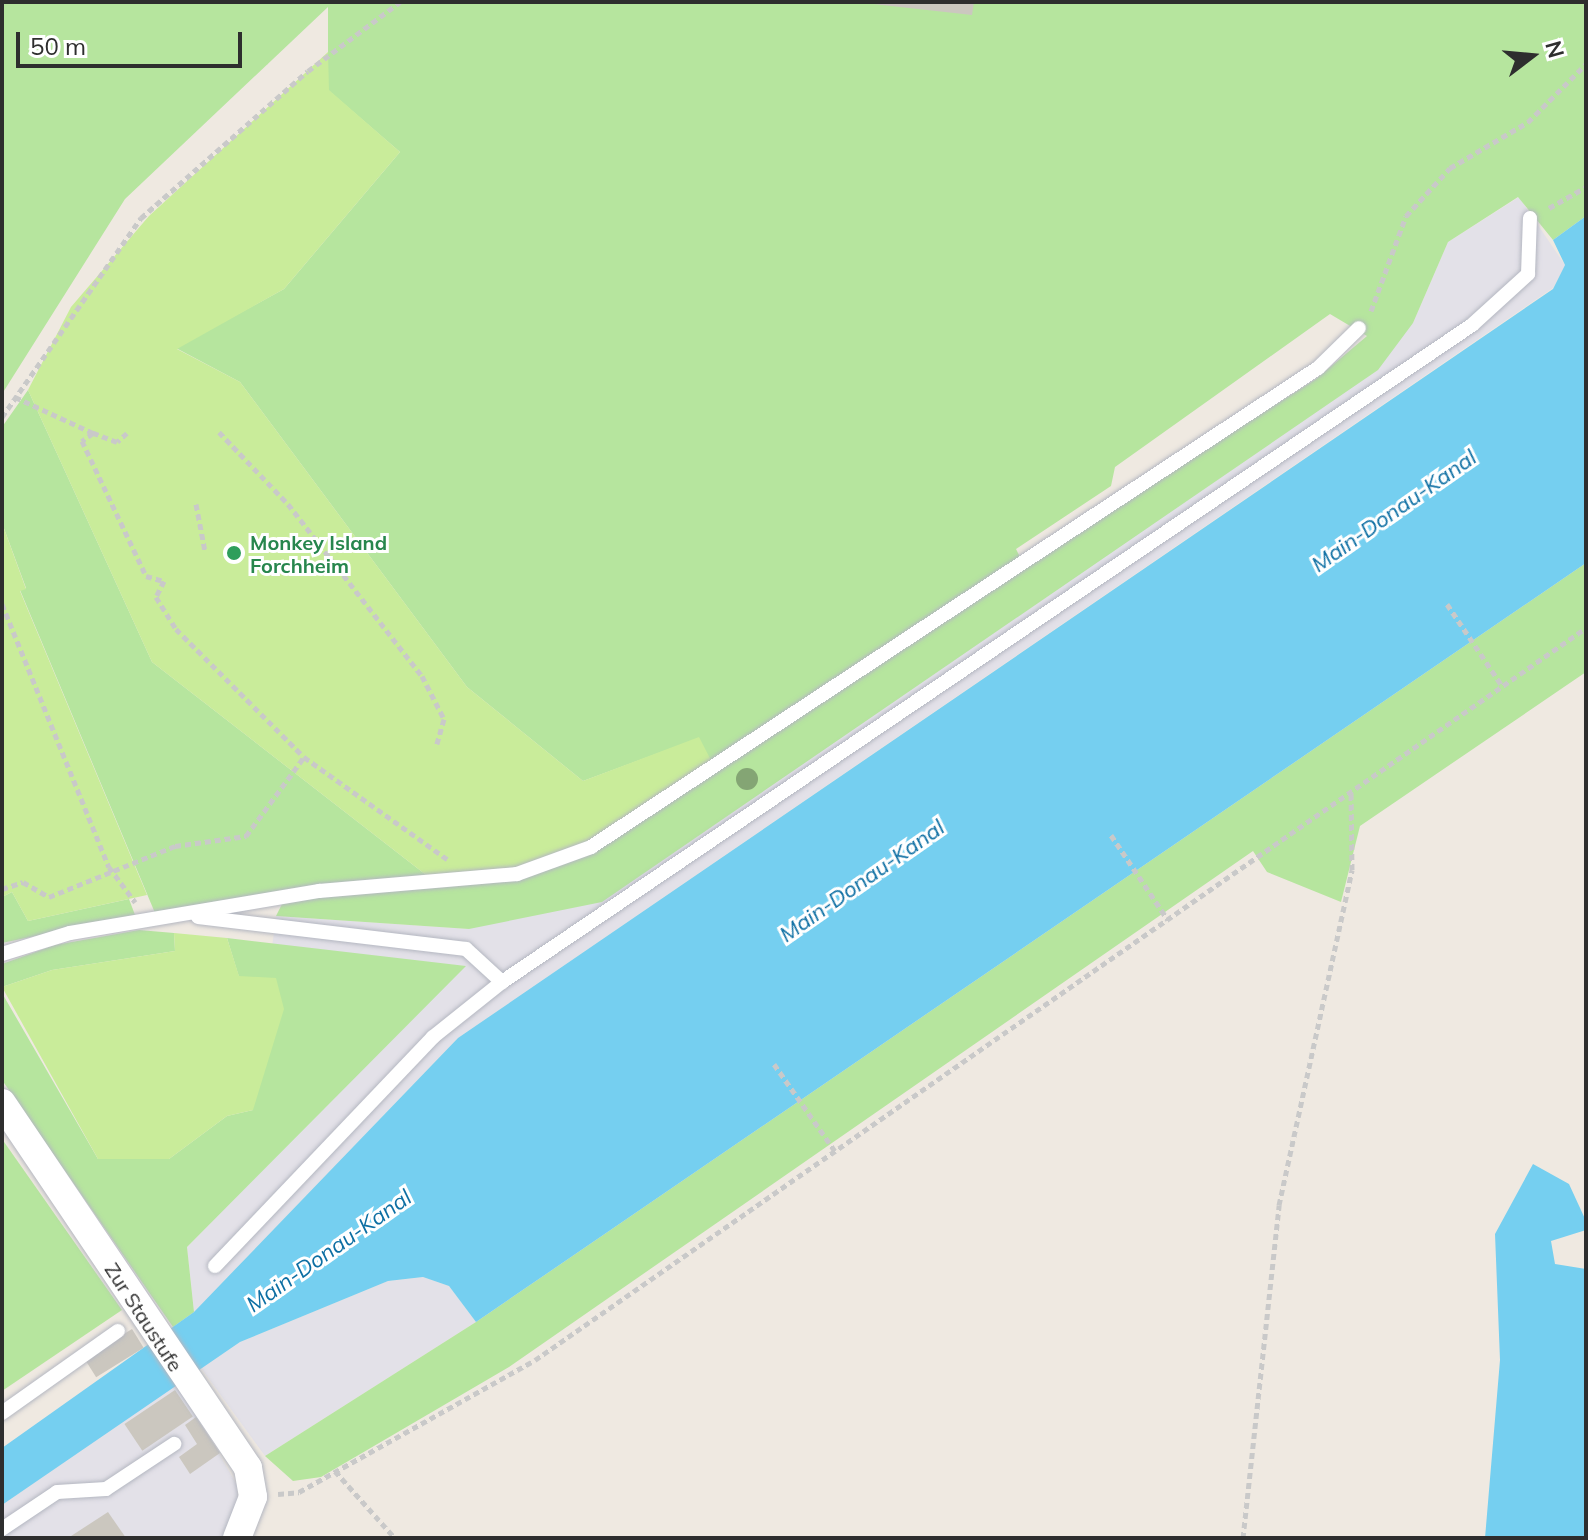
<!DOCTYPE html>
<html>
<head>
<meta charset="utf-8">
<style>
	body { margin:0 }
	#map { position:relative; width:1588px; height:1540px; overflow:hidden; background:#efe9e1; font-family:Mulish,sans-serif }
	div>[style] { position:absolute }
	.industrial>* { inset:0; background:#e3e1e8 }
	.green>* { inset:0; background:#b6e59e }
	.pitch>* { inset:0; background:#c9ec9a }
	.water>* { inset:0; background:#75cff0 }
	.building>* { inset:0; background:#cbc7bf; transform-origin:0 0 }
	.path>* { height:5px; margin-top:-2.5px; transform-origin:0; background:repeating-linear-gradient(90deg,#c9c9c9 0 6px,transparent 0 10px) }
	.roads { filter:drop-shadow(0 0 2px #b4b7c1) drop-shadow(0 0 2px #b4b7c1) }
	.service>* { height:14px; margin:-7px; padding:0 7px; transform-origin:7px; border-radius:7px; background:#fff }
	.minor>* { height:28px; margin:-14px; padding:0 14px; transform-origin:14px; border-radius:14px; background:#fff }
	.trees>* { width:22px; height:22px; margin:-11px; border-radius:50%; background:#84a574 }
	.dots>* { width:22px; height:22px; translate:-50% -50%; box-sizing:border-box; border:4px solid #fff; border-radius:50% }
	span { translate:-50% -50%; white-space:nowrap; text-align:center; line-height:1.15; -webkit-text-stroke:6px #fff; paint-order:stroke }
	.leisure-label { font-size:20px; color:#27864d; font-weight:700 }
	.left { translate:0 -50%; text-align:left }
	.street-label { font-size:20px; color:#2e2e2e }
	.water-label { font-size:22px; color:#0d6fa3; font-style:italic }
	.frame { position:absolute; inset:0; border:4px solid #2e2e2e; pointer-events:none }
	.north { position:absolute; left:1492px; top:16px; width:80px; height:80px; -webkit-text-stroke:6px #fff; paint-order:stroke; rotate:74deg; font-size:22px; font-weight:700; line-height:32px; text-align:center; color:#2e2e2e }
	.north::after { content:''; display:block; margin:auto; width:28px; height:36px; background:#2e2e2e; clip-path:polygon(50% 0,100% 100%,50% 72%,0 100%) }
	.scale { position:absolute; left:16px; top:32px; width:226px; height:36px; box-sizing:border-box; border:4px solid #2e2e2e; border-top:0; padding-left:10px; font-size:24px; line-height:28px; white-space:nowrap; color:#2e2e2e; -webkit-text-stroke:6px #fff; paint-order:stroke }
</style>
</head>
<body>
<div id="map">
	<div class="industrial">
		<i style="clip-path:polygon(1519px 197px,1565px 265px,1553px 288px,458px 1038px,194px 1312px,187px 1247px,465px 966px,272px 947px,276px 916px,469px 929px,1413px 323px,1448px 242px)"></i>
		<i style="clip-path:polygon(423px 1277px,449px 1286px,476px 1322px,265px 1456px,201px 1368px,240px 1342px,388px 1281px)"></i>
		<i style="clip-path:polygon(178px 1383px,237px 1485px,238px 1506px,224px 1538px,2px 1538px,2px 1505px)"></i>
	</div>
	<div class="green">
		<i style="clip-path:polygon(evenodd,2px 2px,1586px 2px,1586px 216px,1553px 240px,1518px 197px,1448px 242px,1413px 323px,1378px 370px,602px 902px,469px 929px,276px 916px,287px 894px,155px 913px,20px 590px,26px 588px,2px 523px,2px 427px,28px 390px,152px 662px,439px 885px,699px 738px,583px 781px,467px 687px,240px 382px,176px 348px,284px 289px,400px 152px,328px 90px,328px 7px,125px 199px,2px 394px,2px 2px,1330px 314px,1367px 336px,1316px 379px,1024px 565px,1016px 549px,1111px 486px,1115px 467px,1330px 314px)"></i>
		<i style="clip-path:polygon(1586px 563px,1586px 672px,1360px 826px,1341px 902px,1267px 872px,1253px 851px,509px 1367px,321px 1477px,293px 1481px,265px 1456px,476px 1322px)"></i>
		<i style="clip-path:polygon(12px 892px,28px 921px,129px 899px,135px 915px,2px 943px,2px 897px)"></i>
		<i style="clip-path:polygon(139px 930px,174px 933px,175px 951px,52px 970px,2px 987px,2px 964px,55px 945px)"></i>
		<i style="clip-path:polygon(227px 938px,466px 966px,187px 1247px,194px 1312px,173px 1327px,2px 1080px,2px 993px,98px 1159px,169px 1159px,227px 1116px,253px 1110px,239px 977px)"></i>
		<i style="clip-path:polygon(2px 1139px,122px 1310px,2px 1391px)"></i>
	</div>
	<div class="pitch">
		<i style="clip-path:polygon(328px 52px,329px 90px,400px 152px,284px 289px,177px 349px,240px 382px,467px 687px,583px 781px,699px 737px,715px 768px,597px 839px,510px 871px,439px 885px,152px 662px,28px 390px,71px 307px,149px 216px)"></i>
		<i style="clip-path:polygon(2px 523px,26px 589px,20px 591px,147px 895px,28px 921px,12px 892px,2px 897px)"></i>
		<i style="clip-path:polygon(174px 933px,227px 938px,239px 976px,276px 978px,284px 1009px,253px 1110px,227px 1116px,169px 1159px,98px 1159px,2px 987px,52px 970px,175px 951px)"></i>
	</div>
	<div class="water">
		<i style="clip-path:polygon(1586px 216px,1586px 563px,476px 1322px,449px 1286px,423px 1277px,388px 1281px,240px 1342px,2px 1505px,2px 1448px,194px 1312px,458px 1038px,1553px 289px,1565px 265px,1553px 240px)"></i>
		<i style="clip-path:polygon(1533px 1164px,1569px 1184px,1586px 1221px,1586px 1230px,1551px 1241px,1555px 1264px,1586px 1269px,1586px 1538px,1485px 1538px,1500px 1360px,1495px 1234px)"></i>
	</div>
	<div class="building">
		<i style="clip-path:polygon(855px 2px,974px 2px,972px 15px)"></i>
		<i style="left:132px;top:1329px;width:22px;height:56px;rotate:58deg"></i>
		<i style="left:175px;top:1390px;width:32px;height:61px;rotate:56deg"></i>
		<i style="clip-path:polygon(196px 1417px,220px 1453px,190px 1474px,179px 1457px,197px 1444px,185px 1425px)"></i>
		<i style="clip-path:polygon(108px 1512px,126px 1538px,68px 1538px)"></i>
	</div>
	<div class="path">
		<i style="left:1549px;top:208px;width:43px;rotate:-29.6deg"></i>
		<i style="left:1371px;top:311px;width:101px;rotate:-69.8deg"></i>
		<i style="left:1406px;top:216px;width:65px;rotate:-47.5deg"></i>
		<i style="left:1450px;top:168px;width:91px;rotate:-30.5deg"></i>
		<i style="left:1528px;top:122px;width:82px;rotate:-45deg"></i>
		<i style="left:15px;top:397px;width:86px;rotate:24.8deg"></i>
		<i style="left:2px;top:417px;width:243px;rotate:-55.1deg"></i>
		<i style="left:141px;top:218px;width:222px;rotate:-41.4deg"></i>
		<i style="left:308px;top:71px;width:115px;rotate:-36.9deg"></i>
		<i style="left:219px;top:432px;width:100px;rotate:46.2deg"></i>
		<i style="left:288px;top:504px;width:218px;rotate:52.1deg"></i>
		<i style="left:422px;top:676px;width:48px;rotate:62.9deg"></i>
		<i style="left:444px;top:719px;width:26px;rotate:106deg"></i>
		<i style="left:127px;top:433px;width:13px;rotate:138deg"></i>
		<i style="left:117px;top:442px;width:26px;rotate:-159deg"></i>
		<i style="left:93px;top:433px;width:14px;rotate:144deg"></i>
		<i style="left:82px;top:441px;width:149px;rotate:64.6deg"></i>
		<i style="left:146px;top:576px;width:19px;rotate:16deg"></i>
		<i style="left:164px;top:581px;width:18px;rotate:117deg"></i>
		<i style="left:156px;top:597px;width:38px;rotate:58deg"></i>
		<i style="left:176px;top:629px;width:181px;rotate:45deg"></i>
		<i style="left:304px;top:757px;width:176px;rotate:35.5deg"></i>
		<i style="left:196px;top:504px;width:48px;rotate:79.2deg"></i>
		<i style="left:2px;top:604px;width:284px;rotate:67.9deg"></i>
		<i style="left:109px;top:867px;width:44px;rotate:53.4deg"></i>
		<i style="left:1447px;top:604px;width:99px;rotate:56.1deg"></i>
		<i style="left:1111px;top:835px;width:102px;rotate:56.2deg"></i>
		<i style="left:2px;top:889px;width:22px;rotate:-18deg"></i>
		<i style="left:23px;top:882px;width:30px;rotate:30deg"></i>
		<i style="left:49px;top:897px;width:136px;rotate:-22deg"></i>
		<i style="left:175px;top:846px;width:72px;rotate:-8deg"></i>
		<i style="left:246px;top:836px;width:98px;rotate:-53.7deg"></i>
		<i style="left:774px;top:1064px;width:106px;rotate:55deg"></i>
		<i style="left:335px;top:1471px;width:90px;rotate:48.2deg"></i>
		<i style="left:278px;top:1494px;width:21px;rotate:-5deg"></i>
		<i style="left:299px;top:1492px;width:270px;rotate:-29.2deg"></i>
		<i style="left:535px;top:1360px;width:1281px;rotate:-34.86deg"></i>
		<i style="left:1243px;top:1538px;width:335px;rotate:-83.8deg"></i>
		<i style="left:1279px;top:1205px;width:343px;rotate:-77.7deg"></i>
		<i style="left:1352px;top:870px;width:77px;rotate:-90.7deg"></i>
	</div>
	<div class="roads">
		<div class="service">
			<i style="left:198px;top:917px;width:270px;rotate:6.8deg"></i>
			<i style="left:466px;top:949px;width:49px;rotate:42.5deg"></i>
			<i style="left:2px;top:954px;width:71px;rotate:-17.2deg"></i>
			<i style="left:70px;top:933px;width:253px;rotate:-9.6deg"></i>
			<i style="left:319px;top:891px;width:199px;rotate:-4.9deg"></i>
			<i style="left:517px;top:874px;width:79px;rotate:-20deg"></i>
			<i style="left:591px;top:847px;width:871px;rotate:-33.38deg"></i>
			<i style="left:1318px;top:368px;width:57px;rotate:-44.3deg"></i>
			<i style="left:215px;top:1266px;width:316px;rotate:-46.4deg"></i>
			<i style="left:433px;top:1037px;width:88px;rotate:-38.6deg"></i>
			<i style="left:502px;top:982px;width:1172px;rotate:-34.11deg"></i>
			<i style="left:1472px;top:325px;width:76px;rotate:-42.3deg"></i>
			<i style="left:1528px;top:274px;width:56px;rotate:-88deg"></i>
			<i style="left:2px;top:1413px;width:142px;rotate:-35.3deg"></i>
			<i style="left:2px;top:1529px;width:66px;rotate:-33.9deg"></i>
			<i style="left:57px;top:1492px;width:49px;rotate:-3.5deg"></i>
			<i style="left:106px;top:1489px;width:82px;rotate:-33.5deg"></i>
		</div>
		<div class="minor">
			<i style="left:2px;top:1103px;width:440px;rotate:56deg"></i>
			<i style="left:248px;top:1468px;width:29px;rotate:80deg"></i>
			<i style="left:253px;top:1497px;width:44px;rotate:111.3deg"></i>
		</div>
	</div>
	<div class="trees">
		<i style="left:747px;top:779px"></i>
	</div>
	<div class="dots">
		<i style="left:234px;top:553px;background:#2e9e5b"></i>
	</div>
	<div class="leisure-label">
		<span class="left" style="left:250px;top:554px">Monkey Island<br>Forchheim</span>
	</div>
	<div class="street-label">
		<span style="left:144px;top:1317px;rotate:57deg">Zur Staustufe</span>
	</div>
	<div class="water-label">
		<span style="left:1394px;top:511px;rotate:-35deg">Main-Donau-Kanal</span>
		<span style="left:862px;top:881px;rotate:-35deg">Main-Donau-Kanal</span>
		<span style="left:329px;top:1251px;rotate:-35deg">Main-Donau-Kanal</span>
	</div>
	<div class="frame"></div>
	<div class="north">N</div>
	<div class="scale">50 m</div>
</div>
</body>
</html>
